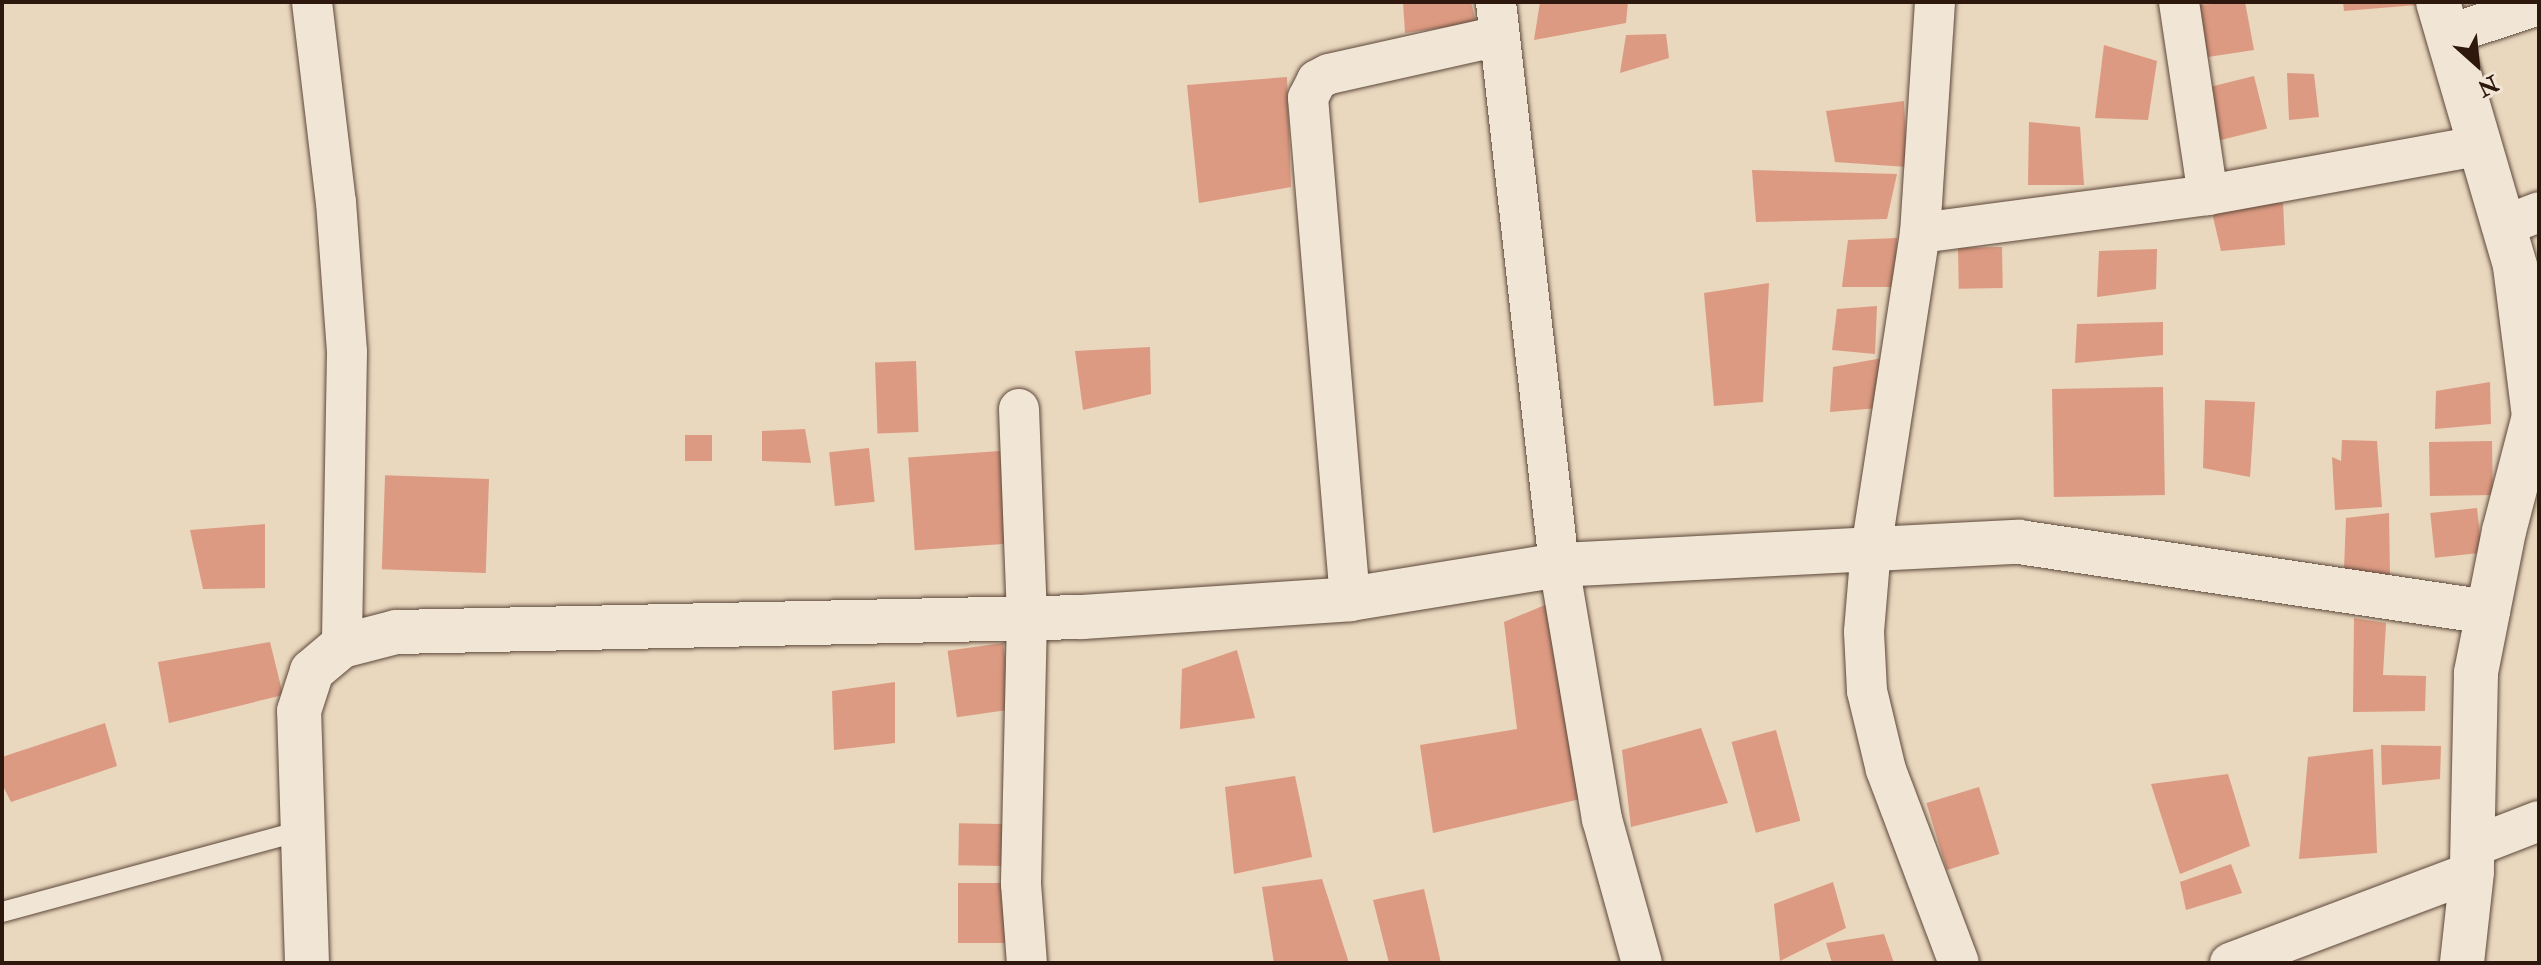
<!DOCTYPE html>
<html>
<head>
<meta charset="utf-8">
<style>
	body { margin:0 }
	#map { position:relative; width:2541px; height:965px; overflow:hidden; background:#e9d7be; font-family:"IM FELL Double Pica",serif }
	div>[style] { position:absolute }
	.building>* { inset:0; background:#dc9a82; transform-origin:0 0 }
	.roads { filter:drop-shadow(0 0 2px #5d483a) drop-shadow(0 0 2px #5d483a) }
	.lane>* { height:20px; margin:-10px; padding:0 10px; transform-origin:10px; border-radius:10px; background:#f1e5d5 }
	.street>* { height:40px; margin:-20px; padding:0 20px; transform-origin:20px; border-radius:20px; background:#f1e5d5 }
	.secondary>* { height:44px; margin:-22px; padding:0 22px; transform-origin:22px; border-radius:22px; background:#f1e5d5 }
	span { translate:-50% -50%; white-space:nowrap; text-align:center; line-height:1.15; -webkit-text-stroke:8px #f1e5d5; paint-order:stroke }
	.frame { position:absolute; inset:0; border:4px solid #2e180e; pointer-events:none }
	.north { position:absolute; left:2437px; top:24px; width:80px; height:80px; -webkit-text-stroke:6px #f1e5d5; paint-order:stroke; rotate:153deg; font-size:22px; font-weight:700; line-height:32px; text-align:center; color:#2e180e }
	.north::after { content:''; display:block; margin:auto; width:28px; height:36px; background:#2e180e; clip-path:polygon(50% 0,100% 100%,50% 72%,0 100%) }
</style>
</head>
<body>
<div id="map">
	<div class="building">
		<i style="clip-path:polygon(1403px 2px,1471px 2px,1476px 23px,1405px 33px)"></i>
		<i style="clip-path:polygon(1540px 2px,1628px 2px,1626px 23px,1534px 40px)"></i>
		<i style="clip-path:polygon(2245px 2px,2254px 50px,2188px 60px,2179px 6px)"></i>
		<i style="clip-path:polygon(2343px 2px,2416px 2px,2417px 5px,2344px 11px)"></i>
		<i style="clip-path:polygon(1666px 34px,1669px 58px,1620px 73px,1626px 35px)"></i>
		<i style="clip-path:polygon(2104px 45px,2157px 61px,2148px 120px,2095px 118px)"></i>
		<i style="clip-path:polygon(2287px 73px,2314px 74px,2319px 117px,2289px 120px)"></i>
		<i style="left:2254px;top:76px;width:54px;height:64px;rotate:76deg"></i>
		<i style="clip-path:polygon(1287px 77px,1291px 187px,1199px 203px,1187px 85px)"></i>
		<i style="clip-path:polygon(1904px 101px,1907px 167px,1835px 162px,1826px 111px)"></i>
		<i style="clip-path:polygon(2029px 122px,2080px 127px,2084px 185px,2028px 185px)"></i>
		<i style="clip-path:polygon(1752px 170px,1897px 174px,1887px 219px,1756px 222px)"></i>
		<i style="clip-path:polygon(2283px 203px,2285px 245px,2221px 251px,2210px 204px)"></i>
		<i style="clip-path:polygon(1897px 238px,1895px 287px,1842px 287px,1848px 240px)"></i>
		<i style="left:2002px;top:247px;width:41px;height:44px;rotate:89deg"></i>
		<i style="clip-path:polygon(2157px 249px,2156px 289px,2097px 297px,2099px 251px)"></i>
		<i style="clip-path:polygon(1769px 283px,1763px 402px,1714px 406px,1704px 293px)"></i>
		<i style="clip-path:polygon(1877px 306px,1875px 354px,1832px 350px,1837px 309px)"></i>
		<i style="clip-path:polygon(2163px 322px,2163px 355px,2075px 363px,2077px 324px)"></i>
		<i style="clip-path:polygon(1150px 347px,1151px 394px,1083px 410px,1075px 351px)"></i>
		<i style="clip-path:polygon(1888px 357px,1879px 408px,1830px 412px,1833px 367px)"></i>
		<i style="left:916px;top:361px;width:71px;height:41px;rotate:88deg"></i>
		<i style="clip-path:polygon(2490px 382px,2491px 424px,2435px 429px,2436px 391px)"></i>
		<i style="left:2163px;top:387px;width:108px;height:111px;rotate:89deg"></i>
		<i style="clip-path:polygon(2205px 400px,2255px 402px,2250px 477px,2203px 468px)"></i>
		<i style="clip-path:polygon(805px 429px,811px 463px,762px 461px,762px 431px)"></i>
		<i style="left:685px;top:435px;width:27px;height:26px"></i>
		<i style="clip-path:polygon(2342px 440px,2377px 441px,2382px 507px,2335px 510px,2332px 457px,2341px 461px)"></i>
		<i style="left:2492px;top:441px;width:54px;height:63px;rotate:89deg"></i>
		<i style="left:869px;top:448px;width:54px;height:40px;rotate:84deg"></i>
		<i style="left:1000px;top:451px;width:93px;height:92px;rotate:86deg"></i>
		<i style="left:489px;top:479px;width:94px;height:104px;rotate:92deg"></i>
		<i style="left:2477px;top:508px;width:45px;height:47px;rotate:84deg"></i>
		<i style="clip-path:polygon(2389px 513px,2390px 575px,2344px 569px,2346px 518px)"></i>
		<i style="clip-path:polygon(265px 524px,265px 588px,203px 589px,190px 530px)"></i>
		<i style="clip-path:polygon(1557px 600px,1589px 797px,1433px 833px,1420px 745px,1517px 729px,1504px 622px)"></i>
		<i style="clip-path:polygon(2354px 618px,2386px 623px,2383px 675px,2426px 676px,2425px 711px,2353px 712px)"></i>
		<i style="clip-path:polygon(270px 642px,283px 695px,169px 723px,158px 662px)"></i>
		<i style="left:1003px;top:643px;width:67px;height:56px;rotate:82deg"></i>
		<i style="clip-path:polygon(1237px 650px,1255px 718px,1180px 729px,1182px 669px)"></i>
		<i style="clip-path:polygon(895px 682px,895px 743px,834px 750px,832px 691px)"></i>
		<i style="clip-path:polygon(105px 723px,117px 766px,11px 802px,2px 784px,2px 757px)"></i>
		<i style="clip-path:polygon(1701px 728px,1728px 803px,1631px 827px,1622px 750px)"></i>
		<i style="left:1776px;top:730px;width:94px;height:46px;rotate:75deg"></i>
		<i style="clip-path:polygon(2381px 745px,2441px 746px,2440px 779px,2382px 785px)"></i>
		<i style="clip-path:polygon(2373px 749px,2377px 853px,2299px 859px,2308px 757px)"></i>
		<i style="clip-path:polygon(2228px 774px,2250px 846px,2180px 874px,2151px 784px)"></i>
		<i style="clip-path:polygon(1295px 776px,1312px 857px,1234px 874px,1225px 787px)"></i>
		<i style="left:1979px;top:787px;width:70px;height:55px;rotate:73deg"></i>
		<i style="left:1003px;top:824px;width:42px;height:44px;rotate:91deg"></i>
		<i style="clip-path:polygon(2231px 864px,2242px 893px,2186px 910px,2180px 882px)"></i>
		<i style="clip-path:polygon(1322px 879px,1349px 963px,1274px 963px,1262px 887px)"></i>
		<i style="clip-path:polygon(1833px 882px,1846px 928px,1780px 961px,1774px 904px)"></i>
		<i style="left:1009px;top:883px;width:60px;height:51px;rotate:90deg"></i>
		<i style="clip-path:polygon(1424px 889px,1441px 963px,1389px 963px,1373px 900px)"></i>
		<i style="clip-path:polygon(1884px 934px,1894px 963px,1832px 963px,1826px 943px)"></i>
	</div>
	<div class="roads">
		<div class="lane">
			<i style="left:2px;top:912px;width:312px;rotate:-15.2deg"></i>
		</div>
		<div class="street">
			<i style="left:312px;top:2px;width:201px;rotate:83.2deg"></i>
			<i style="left:336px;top:202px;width:150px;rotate:85.8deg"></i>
			<i style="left:347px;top:352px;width:294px;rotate:91deg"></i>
			<i style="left:1496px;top:2px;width:567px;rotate:83.62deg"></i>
			<i style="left:1559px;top:565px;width:258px;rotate:80.4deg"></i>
			<i style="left:1602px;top:819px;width:149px;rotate:74.5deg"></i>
			<i style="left:1935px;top:2px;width:231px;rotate:93.7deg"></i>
			<i style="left:1920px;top:233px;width:319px;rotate:98.8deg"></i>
			<i style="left:1871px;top:548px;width:84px;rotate:94.8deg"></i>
			<i style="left:1864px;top:632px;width:59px;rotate:87.1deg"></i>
			<i style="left:1867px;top:691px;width:81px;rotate:76.5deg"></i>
			<i style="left:1886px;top:770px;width:206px;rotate:69.3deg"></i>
			<i style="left:2179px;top:2px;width:195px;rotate:81.5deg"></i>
			<i style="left:2447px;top:35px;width:97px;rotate:-18.1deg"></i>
			<i style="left:2503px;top:226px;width:39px;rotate:-21deg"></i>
			<i style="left:1920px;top:233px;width:290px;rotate:-7.5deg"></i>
			<i style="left:2208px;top:195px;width:274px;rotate:-10.3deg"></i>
			<i style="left:1019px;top:409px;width:208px;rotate:87.8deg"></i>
			<i style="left:1027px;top:617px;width:267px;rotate:91.3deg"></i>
			<i style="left:1021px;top:884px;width:79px;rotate:85.7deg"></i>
			<i style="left:1350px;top:599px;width:503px;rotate:-94.79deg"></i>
			<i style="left:1308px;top:98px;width:20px;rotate:-63deg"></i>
			<i style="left:1317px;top:80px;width:13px;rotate:-27deg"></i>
			<i style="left:1329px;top:74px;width:174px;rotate:-12.6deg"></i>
			<i style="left:2472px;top:847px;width:72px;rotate:-21.2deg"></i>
			<i style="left:2230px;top:963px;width:259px;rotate:-20.6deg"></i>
		</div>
		<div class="secondary">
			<i style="left:2438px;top:2px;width:275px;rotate:73.7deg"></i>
			<i style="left:2515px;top:266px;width:151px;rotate:82.8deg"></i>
			<i style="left:2534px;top:416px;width:119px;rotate:104.6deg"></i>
			<i style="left:2504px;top:531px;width:145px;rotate:101.2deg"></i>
			<i style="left:2476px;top:673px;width:199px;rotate:91.2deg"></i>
			<i style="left:2472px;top:872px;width:92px;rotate:96.3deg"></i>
			<i style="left:307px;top:963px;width:252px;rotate:-91.8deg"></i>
			<i style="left:299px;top:711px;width:42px;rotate:-72deg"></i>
			<i style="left:312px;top:671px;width:39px;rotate:-40deg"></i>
			<i style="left:342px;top:646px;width:56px;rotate:-14.5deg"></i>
			<i style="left:396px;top:632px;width:686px;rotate:-1.25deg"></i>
			<i style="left:1082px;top:617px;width:269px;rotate:-3.8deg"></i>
			<i style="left:1350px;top:599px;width:212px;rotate:-9.2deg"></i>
			<i style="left:1559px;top:565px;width:461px;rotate:-2.9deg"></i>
			<i style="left:2019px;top:542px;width:474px;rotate:8.5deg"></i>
		</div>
	</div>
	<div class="frame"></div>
	<div class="north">N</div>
</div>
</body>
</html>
